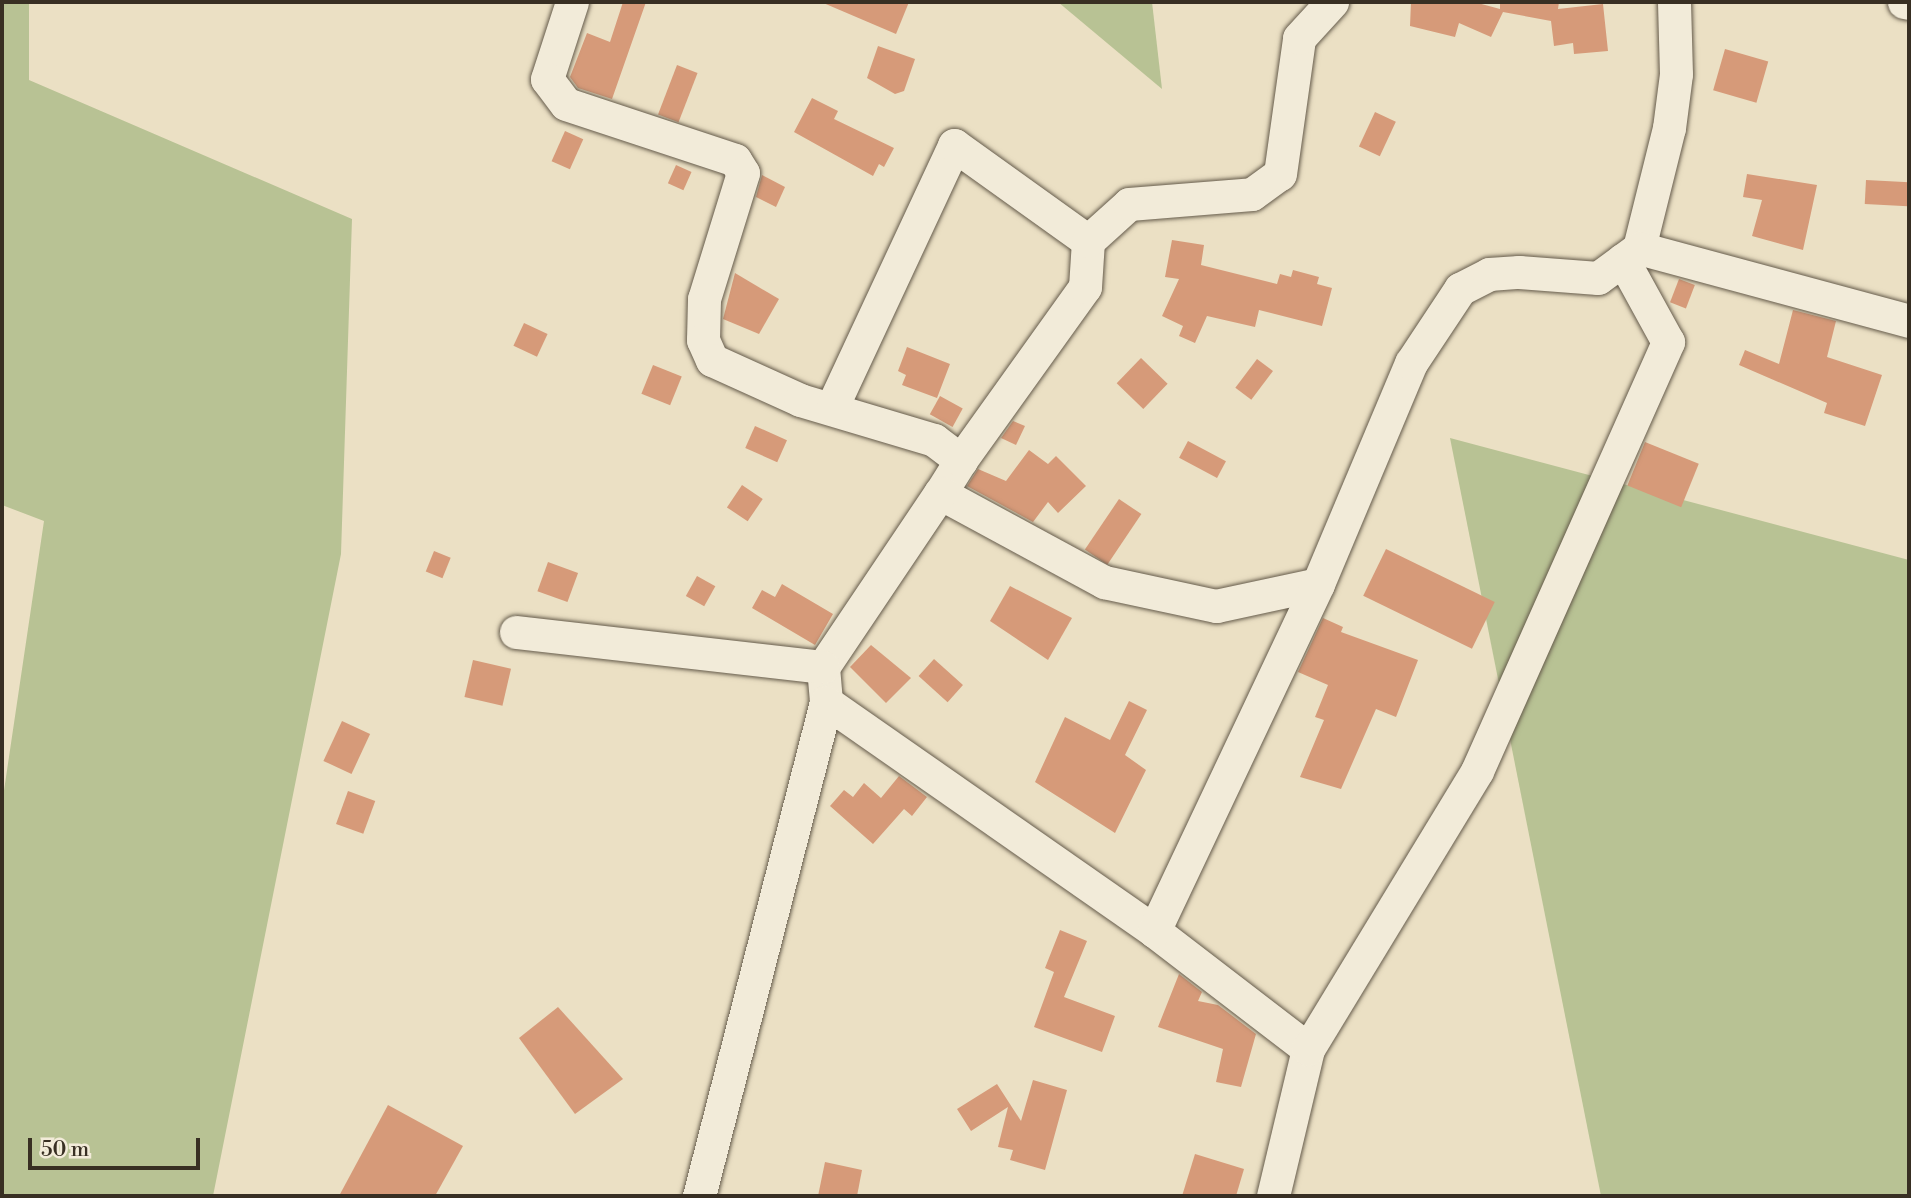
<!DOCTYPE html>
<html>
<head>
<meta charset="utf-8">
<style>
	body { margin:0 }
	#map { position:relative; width:1911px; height:1198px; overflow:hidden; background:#ebe0c4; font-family:"Libre Bodoni",serif }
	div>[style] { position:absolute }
	.green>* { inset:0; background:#b8c294 }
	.building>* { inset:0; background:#d69a79; transform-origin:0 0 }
	.roads { filter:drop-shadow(0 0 2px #655b4b) drop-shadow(0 0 2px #655b4b) }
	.minor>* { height:33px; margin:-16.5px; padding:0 16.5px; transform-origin:16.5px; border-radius:16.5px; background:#f2ebd9 }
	span { translate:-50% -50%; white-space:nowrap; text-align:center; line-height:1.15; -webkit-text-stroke:5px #f2ebd9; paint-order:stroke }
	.frame { position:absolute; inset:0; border:4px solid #382f23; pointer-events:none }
	.scale { position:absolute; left:28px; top:1138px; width:172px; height:32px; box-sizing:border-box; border:4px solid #382f23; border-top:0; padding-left:9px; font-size:21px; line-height:24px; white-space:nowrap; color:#382f23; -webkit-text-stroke:5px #f2ebd9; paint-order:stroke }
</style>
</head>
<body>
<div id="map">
	<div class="green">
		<i style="clip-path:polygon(2px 2px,29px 2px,29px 80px,352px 219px,341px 554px,213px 1196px,2px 1196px,2px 804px,44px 521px,2px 505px)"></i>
		<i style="clip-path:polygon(1058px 2px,1152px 2px,1162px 89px)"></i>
		<i style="clip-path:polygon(1450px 438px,1909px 560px,1909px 1196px,1601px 1196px)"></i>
	</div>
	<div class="building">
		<i style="clip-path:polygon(623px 2px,646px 2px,612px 99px,578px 88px,570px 77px,587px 33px,610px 42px)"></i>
		<i style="clip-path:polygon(821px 2px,909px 2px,896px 34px)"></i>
		<i style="clip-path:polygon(1411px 2px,1474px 2px,1500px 9px,1500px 2px,1559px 2px,1558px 9px,1603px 4px,1608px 51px,1574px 54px,1573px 43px,1554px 46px,1551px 21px,1503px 12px,1491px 37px,1459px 23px,1455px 37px,1410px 26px)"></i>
		<i style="clip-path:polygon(878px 46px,915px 59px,904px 91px,895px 94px,867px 78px)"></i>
		<i style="left:1725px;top:49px;width:45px;height:43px;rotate:16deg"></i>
		<i style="left:677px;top:65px;width:22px;height:53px;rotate:21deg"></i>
		<i style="clip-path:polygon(812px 98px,838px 111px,834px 119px,894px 148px,884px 167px,879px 164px,873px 176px,794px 132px)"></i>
		<i style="left:1375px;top:112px;width:23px;height:38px;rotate:25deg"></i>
		<i style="left:565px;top:131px;width:20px;height:33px;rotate:24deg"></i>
		<i style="left:676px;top:165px;width:17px;height:20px;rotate:24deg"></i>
		<i style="clip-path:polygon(1747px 174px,1817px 185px,1803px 250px,1752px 236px,1762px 200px,1743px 197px)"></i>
		<i style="clip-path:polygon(762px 175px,785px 187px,776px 207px,756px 197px)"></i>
		<i style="left:1866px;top:180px;width:43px;height:24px;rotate:3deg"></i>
		<i style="clip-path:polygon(1172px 240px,1204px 245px,1201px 265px,1277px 284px,1280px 274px,1291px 277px,1293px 270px,1319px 277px,1317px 284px,1332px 288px,1322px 326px,1259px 310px,1255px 327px,1207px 316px,1195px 343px,1179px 336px,1183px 326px,1162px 316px,1179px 279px,1165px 277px)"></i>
		<i style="clip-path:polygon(735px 273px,779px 299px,759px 334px,723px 319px)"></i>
		<i style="left:1679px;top:279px;width:17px;height:25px;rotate:21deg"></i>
		<i style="clip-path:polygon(1793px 310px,1836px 321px,1827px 357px,1882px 375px,1865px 426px,1824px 413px,1827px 403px,1739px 365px,1745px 350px,1779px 364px)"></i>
		<i style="left:524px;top:323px;width:26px;height:25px;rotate:25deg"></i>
		<i style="clip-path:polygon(907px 347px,950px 364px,937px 398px,902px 385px,906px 375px,898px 371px)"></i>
		<i style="left:1141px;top:358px;width:37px;height:35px;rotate:44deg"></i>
		<i style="left:1257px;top:359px;width:20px;height:36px;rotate:37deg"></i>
		<i style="left:653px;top:365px;width:31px;height:31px;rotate:22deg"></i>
		<i style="left:940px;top:396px;width:26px;height:21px;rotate:29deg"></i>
		<i style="clip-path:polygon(1013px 421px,1025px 426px,1016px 445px,1001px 438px)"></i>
		<i style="left:755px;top:426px;width:35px;height:24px;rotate:24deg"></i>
		<i style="left:1188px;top:441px;width:43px;height:19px;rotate:28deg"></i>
		<i style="left:1645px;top:442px;width:58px;height:47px;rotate:22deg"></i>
		<i style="clip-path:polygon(1029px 450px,1048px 464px,1056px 456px,1086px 486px,1058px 513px,1048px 502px,1033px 522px,967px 486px,978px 469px,1006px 481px)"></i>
		<i style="left:742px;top:485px;width:25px;height:27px;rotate:34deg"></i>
		<i style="left:1119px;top:499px;width:27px;height:61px;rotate:34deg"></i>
		<i style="left:1386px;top:549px;width:121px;height:52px;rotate:26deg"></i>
		<i style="left:434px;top:551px;width:18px;height:22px;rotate:22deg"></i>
		<i style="left:548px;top:562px;width:32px;height:31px;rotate:20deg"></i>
		<i style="left:697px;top:576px;width:21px;height:23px;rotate:29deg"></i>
		<i style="clip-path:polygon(782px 584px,833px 614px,815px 645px,752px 608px,762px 590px,775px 597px)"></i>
		<i style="clip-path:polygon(1010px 586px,1072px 618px,1048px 660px,990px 621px)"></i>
		<i style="clip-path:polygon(1323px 618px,1343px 627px,1341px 632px,1418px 660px,1396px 717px,1376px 709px,1341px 789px,1300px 777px,1324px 720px,1315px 717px,1328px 685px,1298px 672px)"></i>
		<i style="clip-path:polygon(871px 645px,911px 678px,886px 703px,850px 667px)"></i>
		<i style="left:934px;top:659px;width:39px;height:23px;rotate:42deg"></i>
		<i style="left:473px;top:660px;width:39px;height:38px;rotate:13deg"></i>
		<i style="clip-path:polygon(1129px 701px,1147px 710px,1125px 755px,1146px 770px,1115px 833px,1035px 782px,1065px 717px,1110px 740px)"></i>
		<i style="left:342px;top:721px;width:31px;height:44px;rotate:25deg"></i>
		<i style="clip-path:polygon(899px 776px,927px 797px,912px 816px,904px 809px,873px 844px,830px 806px,844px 790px,853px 797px,864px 783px,881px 798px)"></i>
		<i style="left:348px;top:791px;width:29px;height:35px;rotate:20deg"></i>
		<i style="clip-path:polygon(1060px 930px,1087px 941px,1064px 997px,1115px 1016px,1102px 1052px,1034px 1027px,1054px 972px,1045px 968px)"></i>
		<i style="clip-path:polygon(1179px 974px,1202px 992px,1198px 1001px,1218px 1005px,1256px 1034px,1241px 1087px,1216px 1082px,1223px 1049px,1158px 1027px)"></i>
		<i style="clip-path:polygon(558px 1007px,623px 1079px,575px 1114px,519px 1038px)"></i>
		<i style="clip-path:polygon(1033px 1080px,1067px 1090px,1045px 1170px,1010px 1160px,1013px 1150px,998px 1147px,1008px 1107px,971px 1131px,957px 1109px,997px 1084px,1021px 1121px)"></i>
		<i style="clip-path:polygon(388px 1105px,463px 1146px,435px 1196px,339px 1196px)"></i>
		<i style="clip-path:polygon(1195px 1154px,1244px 1169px,1236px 1196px,1182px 1196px)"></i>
		<i style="clip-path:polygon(825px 1162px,862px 1170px,857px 1196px,818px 1196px)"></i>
	</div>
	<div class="roads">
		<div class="minor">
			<i style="left:572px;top:2px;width:81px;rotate:108deg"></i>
			<i style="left:547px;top:79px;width:31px;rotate:53deg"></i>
			<i style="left:566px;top:104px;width:178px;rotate:18.3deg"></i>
			<i style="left:735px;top:160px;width:15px;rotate:58deg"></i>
			<i style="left:743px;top:173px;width:132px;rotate:107.2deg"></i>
			<i style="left:704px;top:299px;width:41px;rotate:91.4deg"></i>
			<i style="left:703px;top:340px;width:22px;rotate:66deg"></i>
			<i style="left:712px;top:360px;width:97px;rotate:24.4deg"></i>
			<i style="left:800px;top:400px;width:140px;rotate:16.6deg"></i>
			<i style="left:934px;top:440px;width:34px;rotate:37deg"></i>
			<i style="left:961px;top:460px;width:39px;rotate:122deg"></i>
			<i style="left:940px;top:493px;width:187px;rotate:28.5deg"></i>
			<i style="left:1104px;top:582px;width:115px;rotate:12.1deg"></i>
			<i style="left:1216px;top:606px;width:104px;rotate:-12.2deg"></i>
			<i style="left:1318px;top:584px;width:240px;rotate:-67.2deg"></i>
			<i style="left:1411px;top:363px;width:89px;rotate:-56.5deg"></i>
			<i style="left:1460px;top:289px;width:33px;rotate:-27deg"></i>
			<i style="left:1489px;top:274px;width:30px;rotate:-4deg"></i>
			<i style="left:1519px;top:272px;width:79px;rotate:4.3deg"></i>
			<i style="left:1598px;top:278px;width:51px;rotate:-36.2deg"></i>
			<i style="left:1639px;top:248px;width:124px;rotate:-76deg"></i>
			<i style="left:1669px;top:128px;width:54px;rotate:-82.6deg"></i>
			<i style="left:1676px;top:74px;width:72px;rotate:-91.6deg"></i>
			<i style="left:1904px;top:2px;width:5px;rotate:11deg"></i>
			<i style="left:1639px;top:248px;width:280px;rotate:15.1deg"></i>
			<i style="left:833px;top:405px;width:287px;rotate:-65deg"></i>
			<i style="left:954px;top:145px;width:165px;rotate:35.6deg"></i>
			<i style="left:961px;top:460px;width:213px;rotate:-54.4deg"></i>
			<i style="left:1085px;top:287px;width:46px;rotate:-86.3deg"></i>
			<i style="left:1088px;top:241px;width:55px;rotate:-42.1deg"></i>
			<i style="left:1129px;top:204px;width:123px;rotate:-4.6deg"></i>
			<i style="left:1252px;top:194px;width:34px;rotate:-36deg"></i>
			<i style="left:1280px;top:174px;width:137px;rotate:-82deg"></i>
			<i style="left:1299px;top:38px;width:49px;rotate:-47.5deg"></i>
			<i style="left:940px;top:493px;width:210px;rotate:123.9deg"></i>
			<i style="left:823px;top:667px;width:35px;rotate:85deg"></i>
			<i style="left:826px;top:702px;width:400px;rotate:34.9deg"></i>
			<i style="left:516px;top:632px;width:309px;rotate:6.5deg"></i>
			<i style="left:1308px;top:1049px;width:194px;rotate:-142.5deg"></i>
			<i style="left:1154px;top:931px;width:384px;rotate:-64.7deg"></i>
			<i style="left:699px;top:1196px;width:510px;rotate:-75.58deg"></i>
			<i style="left:1273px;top:1196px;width:151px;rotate:-76.6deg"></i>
			<i style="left:1308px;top:1049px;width:325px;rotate:-58.7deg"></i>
			<i style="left:1477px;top:771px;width:470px;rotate:-66deg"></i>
			<i style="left:1668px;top:342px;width:94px;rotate:-118.8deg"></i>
		</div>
	</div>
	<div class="frame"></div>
	<div class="scale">50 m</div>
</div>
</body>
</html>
